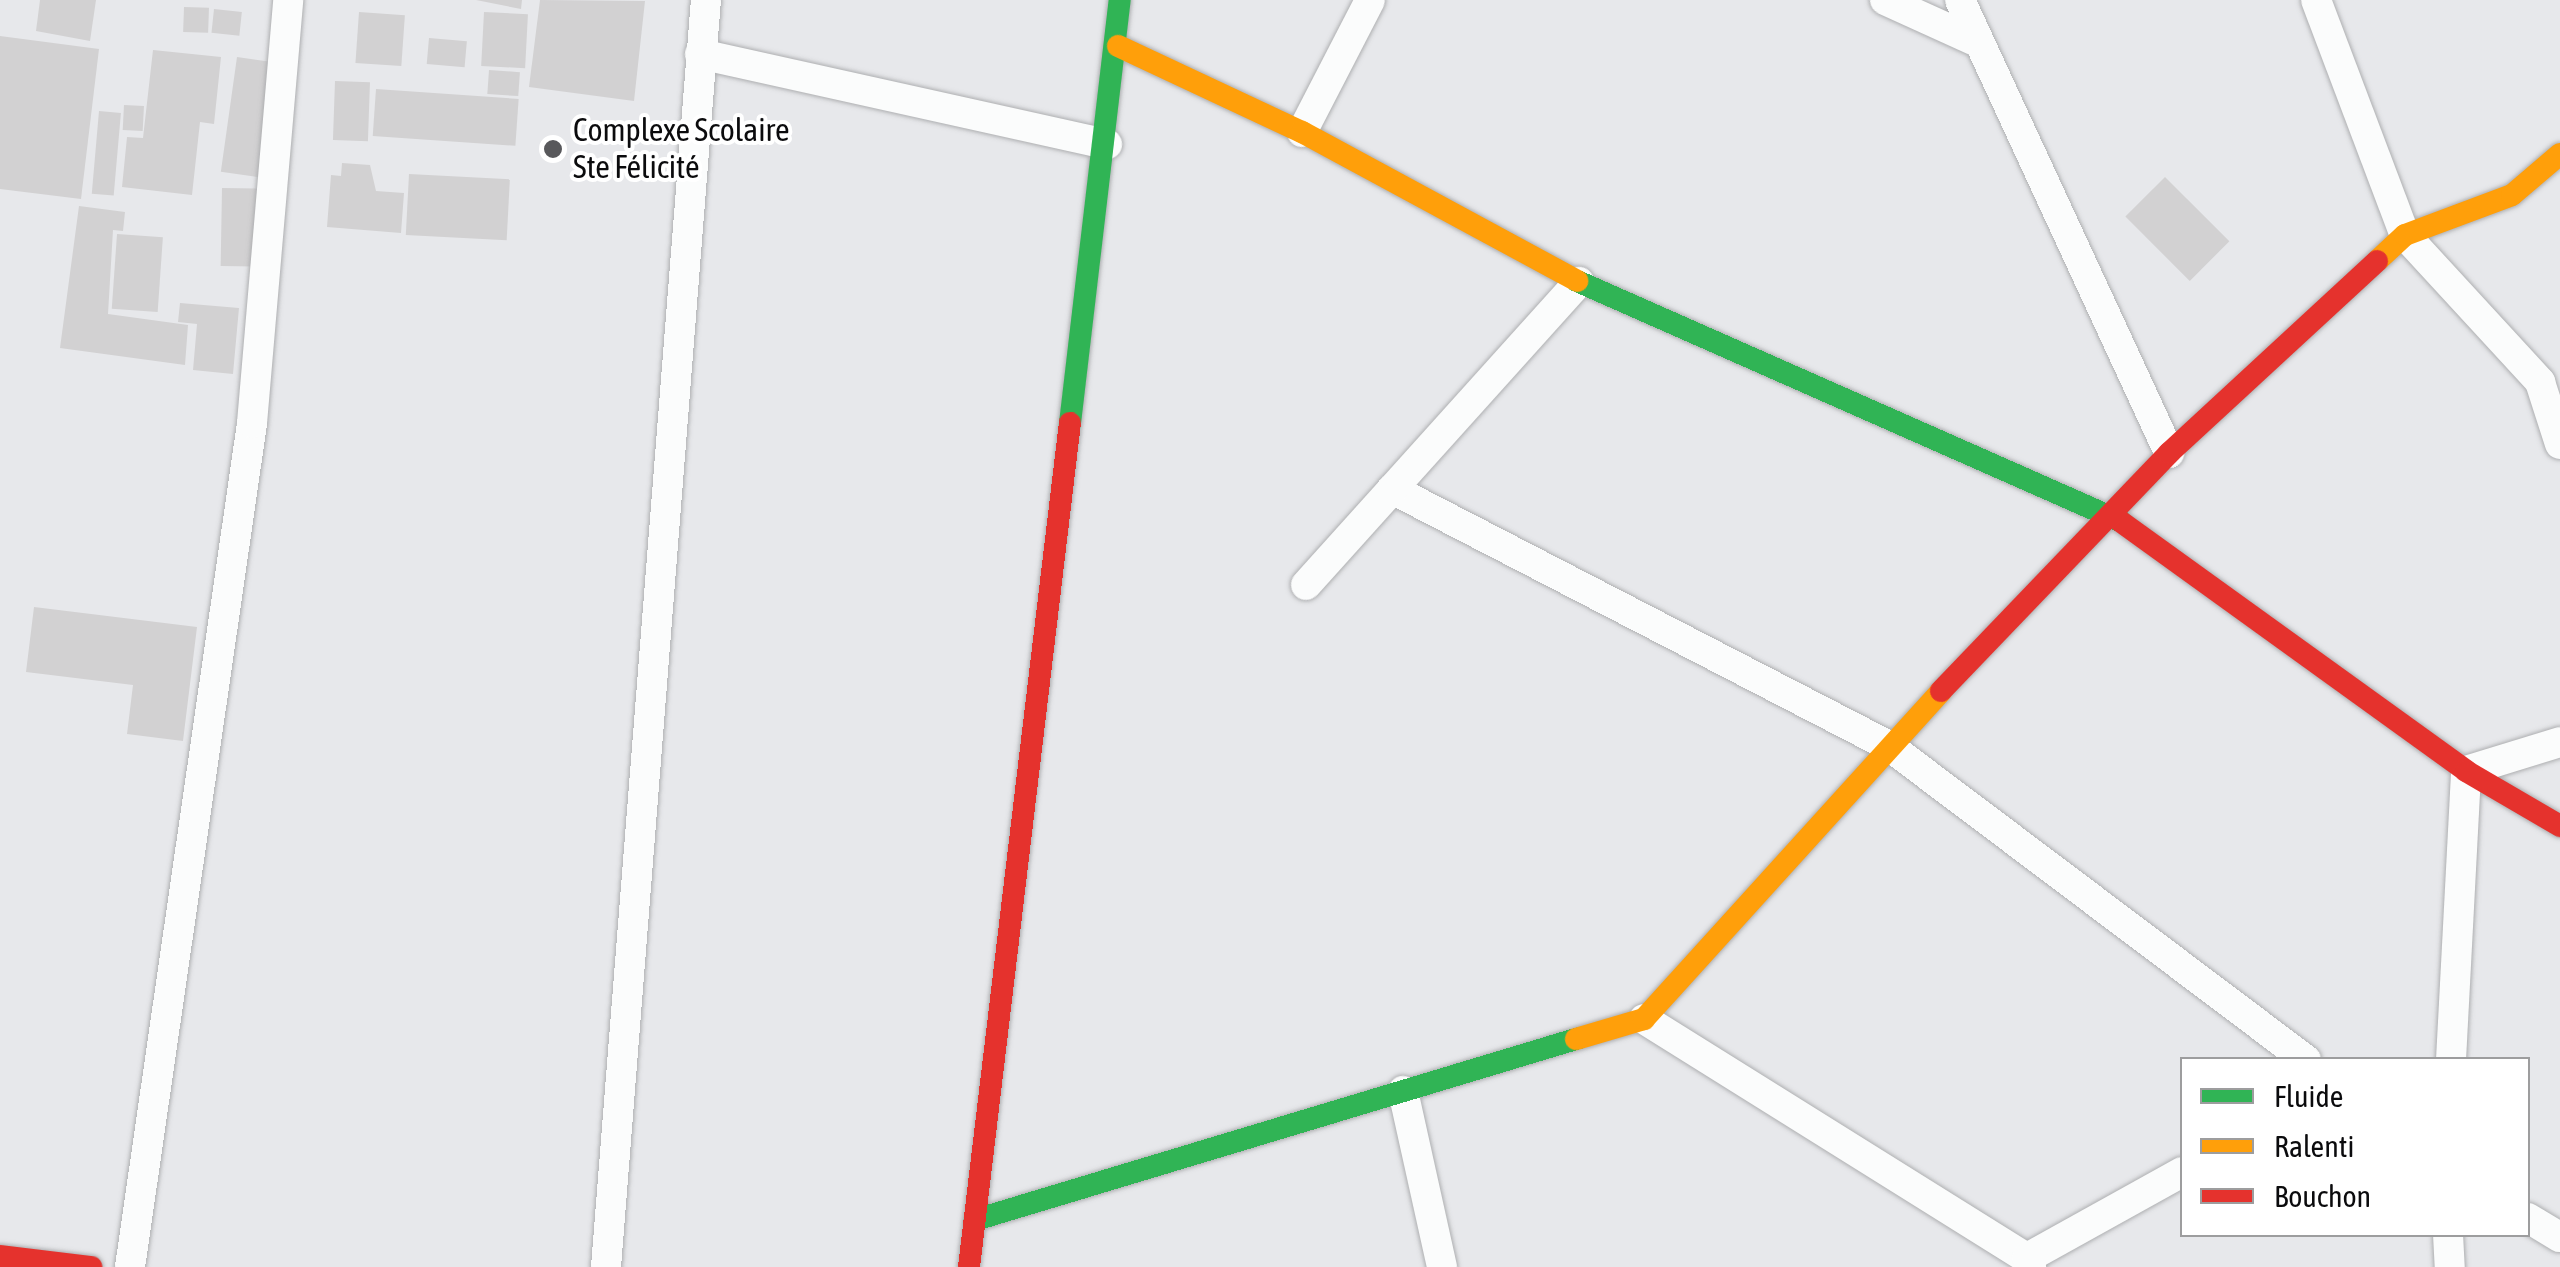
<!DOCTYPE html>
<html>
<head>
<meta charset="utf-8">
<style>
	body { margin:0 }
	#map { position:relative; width:2560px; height:1267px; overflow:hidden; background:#e7e8eb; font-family:"Asap Condensed",sans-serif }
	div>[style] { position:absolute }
	.building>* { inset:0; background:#d2d1d2; transform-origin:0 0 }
	.roads { filter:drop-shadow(0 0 2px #aeafb1) drop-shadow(0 0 2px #aeafb1) }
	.street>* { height:30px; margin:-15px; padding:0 15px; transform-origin:15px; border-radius:15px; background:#fbfcfc }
	.fast>* { height:22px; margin:-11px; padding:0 11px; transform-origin:11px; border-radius:11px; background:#30b455 }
	.slow>* { height:22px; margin:-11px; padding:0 11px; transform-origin:11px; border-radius:11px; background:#ff9f0a }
	.jam>* { height:22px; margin:-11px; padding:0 11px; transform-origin:11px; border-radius:11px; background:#e5322d }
	.dots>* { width:28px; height:28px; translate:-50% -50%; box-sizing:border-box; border:5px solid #fff; border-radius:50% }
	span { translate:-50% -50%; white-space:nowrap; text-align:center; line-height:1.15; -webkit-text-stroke:8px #fff; paint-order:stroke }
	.poi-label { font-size:32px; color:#0b0b0d }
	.left { translate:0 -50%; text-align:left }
	.legend { position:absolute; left:2180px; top:1057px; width:350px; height:180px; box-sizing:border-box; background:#fff; border:2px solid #9d9d9e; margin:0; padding:12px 18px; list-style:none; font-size:30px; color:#0b0b0d }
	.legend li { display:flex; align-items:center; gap:20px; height:50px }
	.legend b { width:50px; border:2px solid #9d9d9e }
</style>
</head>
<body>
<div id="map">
	<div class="building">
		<i style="clip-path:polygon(40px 0,96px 0,90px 41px,36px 31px)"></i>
		<i style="clip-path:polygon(476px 0,522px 0,521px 9px)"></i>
		<i style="clip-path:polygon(540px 0,645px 1px,634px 101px,529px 87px)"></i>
		<i style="left:184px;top:7px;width:25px;height:25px;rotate:2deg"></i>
		<i style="left:214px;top:9px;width:28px;height:24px;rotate:6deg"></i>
		<i style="left:359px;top:12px;width:46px;height:51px;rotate:4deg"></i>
		<i style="left:484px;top:12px;width:44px;height:54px;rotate:3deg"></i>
		<i style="clip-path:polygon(0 36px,99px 49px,81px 199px,0 189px)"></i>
		<i style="left:429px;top:38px;width:38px;height:26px;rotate:5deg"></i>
		<i style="clip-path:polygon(153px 50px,221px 57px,214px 124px,200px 122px,192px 195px,122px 187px,127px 137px,143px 138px)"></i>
		<i style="left:237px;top:57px;width:41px;height:116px;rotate:8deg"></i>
		<i style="left:489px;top:70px;width:31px;height:24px;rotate:4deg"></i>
		<i style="left:335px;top:81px;width:35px;height:59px;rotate:2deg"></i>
		<i style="left:376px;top:89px;width:143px;height:47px;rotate:4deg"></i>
		<i style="left:124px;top:105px;width:20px;height:25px;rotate:3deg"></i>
		<i style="left:99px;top:111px;width:22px;height:83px;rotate:5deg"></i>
		<i style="clip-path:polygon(342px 163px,370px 165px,376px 191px,404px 193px,401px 233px,327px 227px,331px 175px,341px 176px)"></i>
		<i style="left:409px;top:174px;width:101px;height:61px;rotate:3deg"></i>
		<i style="left:2165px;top:177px;width:91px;height:56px;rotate:45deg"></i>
		<i style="left:222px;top:188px;width:40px;height:78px;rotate:1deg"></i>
		<i style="clip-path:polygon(79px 206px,125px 212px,123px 231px,113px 230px,108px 314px,188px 325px,185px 365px,60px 348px)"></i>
		<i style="left:117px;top:234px;width:46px;height:75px;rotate:4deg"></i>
		<i style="clip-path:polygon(180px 303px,239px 308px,233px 374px,193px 370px,197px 324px,178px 322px)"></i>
		<i style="clip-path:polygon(34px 607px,197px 627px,183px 741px,127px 734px,133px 685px,26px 672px)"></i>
	</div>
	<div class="roads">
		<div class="street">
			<i style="left:1885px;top:0;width:97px;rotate:24.4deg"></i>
			<i style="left:1960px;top:0;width:499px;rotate:65.2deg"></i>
			<i style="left:2316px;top:0;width:251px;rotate:69.3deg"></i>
			<i style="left:2405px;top:235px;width:200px;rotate:47.4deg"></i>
			<i style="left:2540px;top:382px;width:65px;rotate:72.1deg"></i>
			<i style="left:700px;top:54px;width:417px;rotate:12.5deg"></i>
			<i style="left:1302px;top:132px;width:148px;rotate:-62.7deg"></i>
			<i style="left:1392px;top:489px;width:560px;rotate:27.34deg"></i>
			<i style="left:1889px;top:746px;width:522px;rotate:36.98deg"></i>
			<i style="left:1306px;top:585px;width:408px;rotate:-48deg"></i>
			<i style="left:1644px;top:1019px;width:451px;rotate:32deg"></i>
			<i style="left:2027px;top:1258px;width:10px;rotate:66deg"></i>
			<i style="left:2451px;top:1060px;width:289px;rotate:-87deg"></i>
			<i style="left:2466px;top:771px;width:98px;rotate:-17.1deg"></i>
			<i style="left:1403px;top:1091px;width:180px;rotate:77.5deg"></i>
			<i style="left:2528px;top:1218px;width:37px;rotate:31deg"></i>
			<i style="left:2448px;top:1234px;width:33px;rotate:87deg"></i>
			<i style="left:2027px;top:1258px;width:177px;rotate:-29deg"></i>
			<i style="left:130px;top:1267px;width:853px;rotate:-81.77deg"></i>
			<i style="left:252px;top:423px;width:425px;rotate:-85.1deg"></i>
			<i style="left:606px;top:1267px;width:1271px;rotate:-85.49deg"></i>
		</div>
		<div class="fast">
			<i style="left:1577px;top:281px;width:594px;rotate:23.84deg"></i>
			<i style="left:1070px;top:423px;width:426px;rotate:-83.3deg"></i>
			<i style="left:975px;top:1220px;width:628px;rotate:-16.76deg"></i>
		</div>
		<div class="slow">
			<i style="left:1118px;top:46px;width:203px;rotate:25.1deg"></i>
			<i style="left:1302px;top:132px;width:313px;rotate:28.4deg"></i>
			<i style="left:2377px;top:261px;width:38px;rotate:-43deg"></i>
			<i style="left:2405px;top:235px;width:114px;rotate:-20.5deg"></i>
			<i style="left:2512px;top:195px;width:63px;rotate:-40.5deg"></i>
			<i style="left:1576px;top:1039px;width:71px;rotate:-16.4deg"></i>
			<i style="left:1644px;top:1019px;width:442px;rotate:-47.8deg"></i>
		</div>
		<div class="jam">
			<i style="left:2120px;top:521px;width:427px;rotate:35.8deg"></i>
			<i style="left:2466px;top:771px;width:109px;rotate:30.3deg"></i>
			<i style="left:1941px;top:691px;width:330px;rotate:-46.2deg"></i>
			<i style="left:2169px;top:453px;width:283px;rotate:-42.7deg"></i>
			<i style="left:0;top:1256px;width:92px;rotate:6.9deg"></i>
			<i style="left:969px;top:1267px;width:850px;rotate:-83.18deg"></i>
		</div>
	</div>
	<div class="dots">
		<i style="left:553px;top:149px;background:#58585b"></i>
	</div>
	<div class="poi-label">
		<span class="left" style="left:573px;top:149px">Complexe Scolaire<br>Ste Félicité</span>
	</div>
	<ul class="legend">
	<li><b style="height:12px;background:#30b455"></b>Fluide</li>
	<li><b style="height:12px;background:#ff9f0a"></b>Ralenti</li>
	<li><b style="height:12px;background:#e5322d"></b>Bouchon</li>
	</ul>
</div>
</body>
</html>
